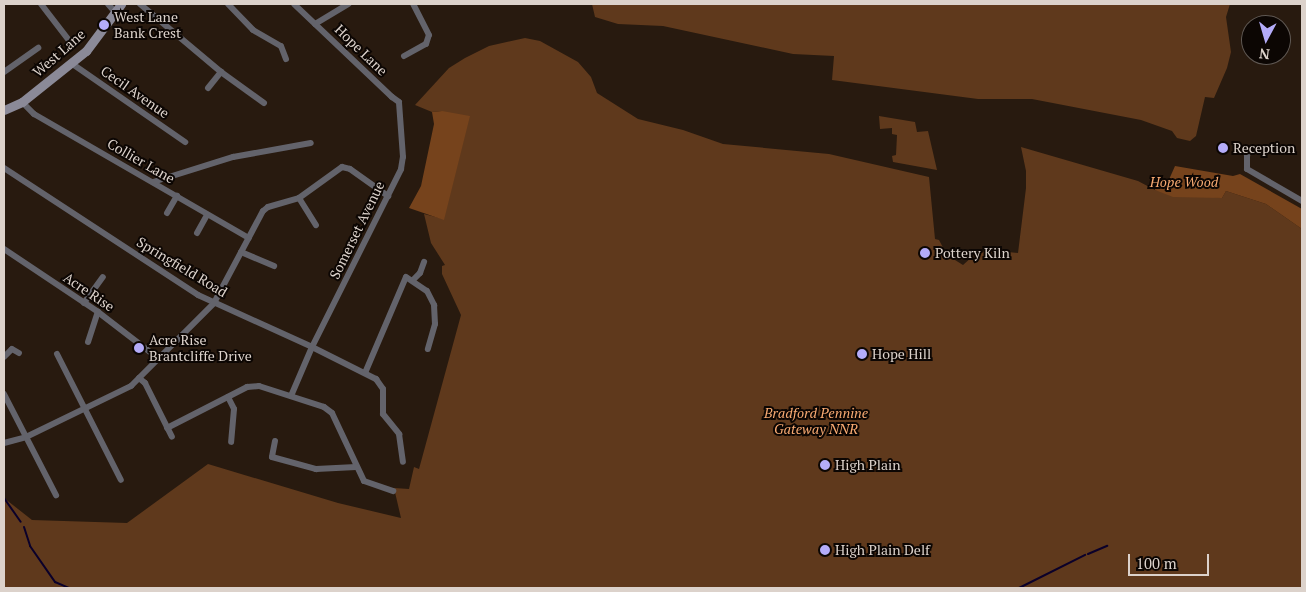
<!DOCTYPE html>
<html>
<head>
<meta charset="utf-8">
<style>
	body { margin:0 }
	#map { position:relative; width:1306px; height:592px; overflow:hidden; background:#281a0f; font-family:"PT Serif",serif }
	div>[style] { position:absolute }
	.green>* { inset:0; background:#5f391c }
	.forest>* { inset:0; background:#76431c }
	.stream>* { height:2px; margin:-1px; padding:0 1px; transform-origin:1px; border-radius:1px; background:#0b002a }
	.street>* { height:6px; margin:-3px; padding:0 3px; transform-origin:3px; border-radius:3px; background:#63636b }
	.secondary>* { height:9px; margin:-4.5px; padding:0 4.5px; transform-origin:4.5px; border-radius:4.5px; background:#8b8a98 }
	.dots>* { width:14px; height:14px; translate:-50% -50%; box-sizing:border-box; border:2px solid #0c0603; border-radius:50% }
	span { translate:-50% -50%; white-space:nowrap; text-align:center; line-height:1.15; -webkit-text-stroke:4px #0c0603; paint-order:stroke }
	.poi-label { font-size:14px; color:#dcd2cb }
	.left { translate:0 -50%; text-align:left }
	.street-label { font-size:14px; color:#dcd2cb }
	.park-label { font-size:14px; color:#f8aa72; font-style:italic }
	.frame { position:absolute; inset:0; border:5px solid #dcd2cb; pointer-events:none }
	.north { position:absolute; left:1241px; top:15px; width:50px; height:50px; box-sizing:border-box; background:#0c0603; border:1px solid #5f5853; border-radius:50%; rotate:186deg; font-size:14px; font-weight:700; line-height:20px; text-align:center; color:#dcd2cb }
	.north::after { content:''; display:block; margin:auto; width:18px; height:22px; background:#b4acf9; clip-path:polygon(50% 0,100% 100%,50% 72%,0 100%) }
	.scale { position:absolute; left:1128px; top:554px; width:81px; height:22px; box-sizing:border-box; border:2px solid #dcd2cb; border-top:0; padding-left:6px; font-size:15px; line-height:18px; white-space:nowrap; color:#dcd2cb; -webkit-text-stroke:4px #0c0603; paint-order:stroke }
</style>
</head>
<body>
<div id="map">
	<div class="green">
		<i style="clip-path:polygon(592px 4px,1230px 4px,1226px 17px,1231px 52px,1227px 68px,1214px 98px,1205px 97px,1196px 136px,1190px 141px,1177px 138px,1172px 131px,1141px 120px,1032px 99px,978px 99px,832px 80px,834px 56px,793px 54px,663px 26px,618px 24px,595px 17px)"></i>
		<i style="clip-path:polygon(525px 38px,540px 41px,578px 62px,591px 77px,597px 93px,638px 119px,683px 130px,723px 144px,829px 154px,929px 177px,935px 239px,939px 240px,947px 255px,963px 265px,973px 256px,987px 250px,1018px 253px,1026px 188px,1026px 171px,1021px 147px,1138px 181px,1155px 190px,1222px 198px,1226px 191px,1266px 204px,1302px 229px,1302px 588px,4px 588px,4px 498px,32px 520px,127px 523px,208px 464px,338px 503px,401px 518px,394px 488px,409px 489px,414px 467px,419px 469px,461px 315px,442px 274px,442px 266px,445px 265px,431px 243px,424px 214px,444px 219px,442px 111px,432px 112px,415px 105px,449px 68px,465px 58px,489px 46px)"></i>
		<i style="clip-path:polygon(879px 116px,915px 122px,917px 132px,928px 131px,937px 170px,893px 162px,892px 156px,896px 155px,897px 135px,892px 134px,892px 128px,880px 129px)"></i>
	</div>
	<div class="forest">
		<i style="clip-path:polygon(442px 111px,470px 116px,444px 220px,409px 208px,421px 186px,434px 124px,432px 112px)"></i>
		<i style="clip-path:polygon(1175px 166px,1233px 176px,1240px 174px,1302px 209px,1302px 229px,1266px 204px,1226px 191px,1222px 198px,1173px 197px,1155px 190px,1155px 182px,1167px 184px)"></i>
	</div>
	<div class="stream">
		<i style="left:4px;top:498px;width:29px;rotate:55deg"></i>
		<i style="left:24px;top:527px;width:20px;rotate:72deg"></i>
		<i style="left:30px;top:546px;width:44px;rotate:55.2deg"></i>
		<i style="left:55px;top:582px;width:15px;rotate:23deg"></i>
		<i style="left:1088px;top:554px;width:21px;rotate:-23deg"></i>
		<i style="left:1019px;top:588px;width:74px;rotate:-26.6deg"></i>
	</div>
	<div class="street">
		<i style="left:41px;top:4px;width:49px;rotate:52.4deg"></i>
		<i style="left:108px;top:4px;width:11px;rotate:49deg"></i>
		<i style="left:140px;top:4px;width:106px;rotate:40deg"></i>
		<i style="left:221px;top:72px;width:53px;rotate:35.8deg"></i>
		<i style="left:228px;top:4px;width:36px;rotate:46deg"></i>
		<i style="left:253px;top:30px;width:32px;rotate:30deg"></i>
		<i style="left:281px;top:46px;width:14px;rotate:69deg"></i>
		<i style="left:315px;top:24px;width:39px;rotate:-31deg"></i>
		<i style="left:404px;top:56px;width:25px;rotate:-29deg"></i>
		<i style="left:426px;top:44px;width:9px;rotate:-72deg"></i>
		<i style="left:429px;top:35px;width:35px;rotate:-117deg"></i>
		<i style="left:71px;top:63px;width:139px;rotate:34.7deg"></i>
		<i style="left:4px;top:72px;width:42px;rotate:-35.2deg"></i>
		<i style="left:208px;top:88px;width:21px;rotate:-51deg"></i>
		<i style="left:22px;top:102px;width:17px;rotate:45deg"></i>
		<i style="left:34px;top:114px;width:248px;rotate:30deg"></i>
		<i style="left:1244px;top:149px;width:7px;rotate:63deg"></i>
		<i style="left:1247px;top:155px;width:14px;rotate:90deg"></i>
		<i style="left:1247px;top:169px;width:64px;rotate:30.2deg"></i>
		<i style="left:4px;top:168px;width:232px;rotate:33.2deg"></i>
		<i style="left:198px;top:295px;width:125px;rotate:24.5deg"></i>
		<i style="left:312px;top:347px;width:72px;rotate:26.6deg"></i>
		<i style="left:376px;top:379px;width:12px;rotate:55deg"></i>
		<i style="left:383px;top:389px;width:25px;rotate:90deg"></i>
		<i style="left:383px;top:414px;width:26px;rotate:51deg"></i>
		<i style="left:399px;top:434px;width:28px;rotate:82deg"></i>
		<i style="left:153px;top:182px;width:84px;rotate:-17.4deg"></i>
		<i style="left:233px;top:157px;width:79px;rotate:-10.2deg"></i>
		<i style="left:299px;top:198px;width:32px;rotate:58deg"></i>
		<i style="left:167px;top:213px;width:20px;rotate:-60deg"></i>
		<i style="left:197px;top:233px;width:21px;rotate:-61deg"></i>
		<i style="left:4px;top:249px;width:113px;rotate:33.8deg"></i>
		<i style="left:98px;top:312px;width:76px;rotate:37.5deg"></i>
		<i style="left:241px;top:252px;width:36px;rotate:23deg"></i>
		<i style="left:413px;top:280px;width:10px;rotate:-45deg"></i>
		<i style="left:420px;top:273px;width:12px;rotate:-70deg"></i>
		<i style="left:84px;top:303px;width:32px;rotate:-54deg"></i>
		<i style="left:88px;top:342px;width:32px;rotate:-72deg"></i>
		<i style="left:57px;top:354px;width:141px;rotate:63.1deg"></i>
		<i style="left:4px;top:357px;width:11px;rotate:-45deg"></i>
		<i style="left:12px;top:349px;width:8px;rotate:30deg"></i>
		<i style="left:365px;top:373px;width:104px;rotate:-66.9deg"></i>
		<i style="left:406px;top:277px;width:25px;rotate:34deg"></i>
		<i style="left:427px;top:291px;width:16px;rotate:63deg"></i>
		<i style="left:434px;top:305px;width:19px;rotate:87deg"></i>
		<i style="left:435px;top:324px;width:26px;rotate:106deg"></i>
		<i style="left:139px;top:378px;width:8px;rotate:40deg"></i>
		<i style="left:145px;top:383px;width:60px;rotate:63.4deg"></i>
		<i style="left:4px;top:394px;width:114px;rotate:62.8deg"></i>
		<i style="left:291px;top:396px;width:53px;rotate:-66.8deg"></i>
		<i style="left:312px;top:347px;width:199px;rotate:-63.4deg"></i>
		<i style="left:401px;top:169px;width:12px;rotate:-81deg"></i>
		<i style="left:403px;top:157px;width:55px;rotate:-94.2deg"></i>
		<i style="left:399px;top:102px;width:9px;rotate:-144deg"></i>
		<i style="left:392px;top:97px;width:135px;rotate:-136.5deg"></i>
		<i style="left:228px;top:397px;width:13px;rotate:63deg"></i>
		<i style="left:234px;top:409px;width:33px;rotate:95deg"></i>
		<i style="left:167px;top:428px;width:90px;rotate:-27.1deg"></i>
		<i style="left:247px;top:387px;width:12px;rotate:-5deg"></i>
		<i style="left:259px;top:386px;width:68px;rotate:17.9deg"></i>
		<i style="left:324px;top:407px;width:10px;rotate:37deg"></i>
		<i style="left:332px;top:413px;width:75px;rotate:64.8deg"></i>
		<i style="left:364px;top:481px;width:31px;rotate:19deg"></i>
		<i style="left:275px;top:441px;width:16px;rotate:101deg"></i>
		<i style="left:272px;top:457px;width:46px;rotate:15.3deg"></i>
		<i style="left:316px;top:469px;width:40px;rotate:-2.9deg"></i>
		<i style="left:4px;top:443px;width:23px;rotate:-15deg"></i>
		<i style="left:26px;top:437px;width:117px;rotate:-25.9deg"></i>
		<i style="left:131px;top:386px;width:117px;rotate:-45deg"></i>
		<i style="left:214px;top:303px;width:104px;rotate:-62deg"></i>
		<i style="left:263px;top:211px;width:6px;rotate:-39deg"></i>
		<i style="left:268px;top:207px;width:32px;rotate:-16deg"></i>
		<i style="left:299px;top:198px;width:53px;rotate:-35.8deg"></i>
		<i style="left:342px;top:167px;width:8px;rotate:14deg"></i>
		<i style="left:350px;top:169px;width:47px;rotate:35.4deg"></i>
	</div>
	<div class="secondary">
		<i style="left:4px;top:110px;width:20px;rotate:-24deg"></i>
		<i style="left:22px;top:102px;width:82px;rotate:-38.6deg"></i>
		<i style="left:86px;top:51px;width:59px;rotate:-53.3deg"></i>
	</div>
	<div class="dots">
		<i style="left:104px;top:25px;background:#b4acf9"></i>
		<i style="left:1223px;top:148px;background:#b4acf9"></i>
		<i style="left:925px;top:253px;background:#b4acf9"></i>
		<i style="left:139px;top:348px;background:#b4acf9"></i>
		<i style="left:862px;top:354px;background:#b4acf9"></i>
		<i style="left:825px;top:465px;background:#b4acf9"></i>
		<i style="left:825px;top:550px;background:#b4acf9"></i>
	</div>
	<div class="poi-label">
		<span class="left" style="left:114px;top:25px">West Lane<br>Bank Crest</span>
		<span class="left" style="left:1233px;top:148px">Reception</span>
		<span class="left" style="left:935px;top:253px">Pottery Kiln</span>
		<span class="left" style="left:149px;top:348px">Acre Rise<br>Brantcliffe Drive</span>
		<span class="left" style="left:872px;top:354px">Hope Hill</span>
		<span class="left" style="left:835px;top:465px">High Plain</span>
		<span class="left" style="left:835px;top:550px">High Plain Delf</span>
	</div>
	<div class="street-label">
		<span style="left:361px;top:50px;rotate:44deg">Hope Lane</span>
		<span style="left:59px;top:53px;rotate:-41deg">West Lane</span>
		<span style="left:135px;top:92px;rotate:35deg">Cecil Avenue</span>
		<span style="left:141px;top:161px;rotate:30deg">Collier Lane</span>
		<span style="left:357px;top:230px;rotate:-64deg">Somerset Avenue</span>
		<span style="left:182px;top:267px;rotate:31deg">Springfield Road</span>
		<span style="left:89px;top:292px;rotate:34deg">Acre Rise</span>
	</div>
	<div class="park-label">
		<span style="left:1184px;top:182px">Hope Wood</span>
		<span style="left:816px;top:421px">Bradford Pennine<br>Gateway NNR</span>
	</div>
	<div class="frame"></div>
	<div class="north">N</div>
	<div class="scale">100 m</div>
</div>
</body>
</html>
